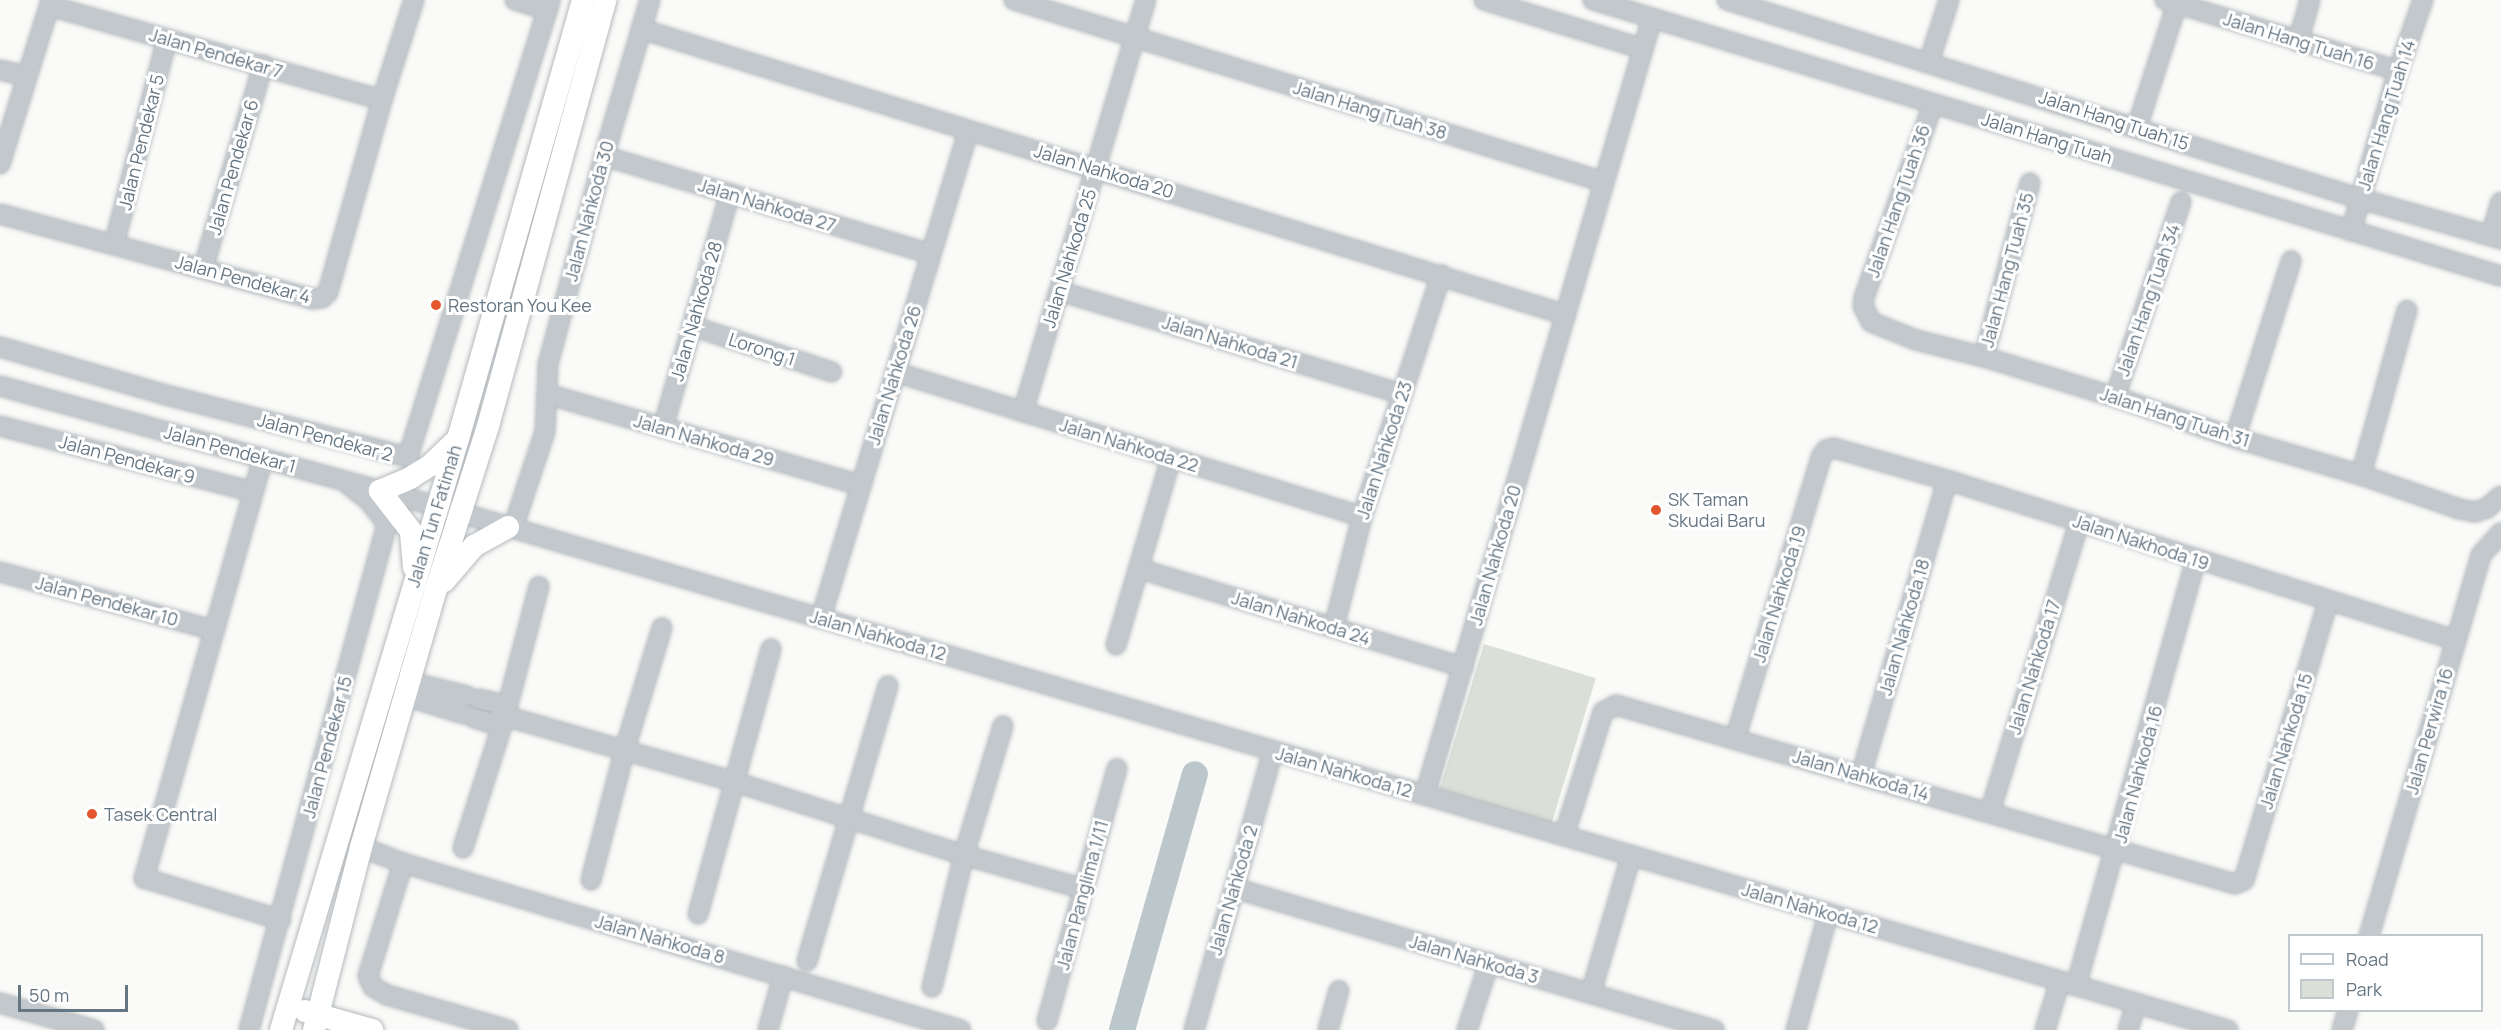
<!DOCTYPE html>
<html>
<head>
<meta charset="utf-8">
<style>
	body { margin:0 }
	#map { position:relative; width:2501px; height:1030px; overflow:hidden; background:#fafaf8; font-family:Manrope,sans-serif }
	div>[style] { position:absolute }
	.green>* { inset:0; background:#dadfd7; transform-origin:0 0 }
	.river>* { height:26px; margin:-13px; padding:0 13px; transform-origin:13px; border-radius:13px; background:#bbc7cb }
	.roads { filter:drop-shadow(0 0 2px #b5babe) drop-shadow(0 0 2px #b5babe) }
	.minor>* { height:18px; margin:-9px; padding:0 9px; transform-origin:9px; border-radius:9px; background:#c3c8cc }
	.major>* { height:22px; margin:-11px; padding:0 11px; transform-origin:11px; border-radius:11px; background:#fff }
	.dots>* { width:16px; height:16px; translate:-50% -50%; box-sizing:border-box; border:3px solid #fff; border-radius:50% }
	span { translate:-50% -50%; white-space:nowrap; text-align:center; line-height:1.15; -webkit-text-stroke:6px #fff; paint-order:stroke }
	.street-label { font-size:18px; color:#657683 }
	.poi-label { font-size:18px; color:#657683 }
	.left { translate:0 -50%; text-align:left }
	.legend { position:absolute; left:2288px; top:934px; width:195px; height:78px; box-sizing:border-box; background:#fff; border:2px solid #c1c8cd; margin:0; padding:8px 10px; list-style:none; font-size:18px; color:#657683 }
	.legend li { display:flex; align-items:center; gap:12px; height:30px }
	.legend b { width:30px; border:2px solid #c1c8cd }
	.scale { position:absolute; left:18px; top:985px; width:110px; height:27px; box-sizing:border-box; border:3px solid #657683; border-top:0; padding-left:8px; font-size:18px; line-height:21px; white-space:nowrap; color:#657683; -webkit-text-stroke:4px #fff; paint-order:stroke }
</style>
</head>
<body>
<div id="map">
	<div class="green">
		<i style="left:1484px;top:644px;width:117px;height:154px;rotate:17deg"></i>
	</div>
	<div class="river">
		<i style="left:1122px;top:1030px;width:266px;rotate:-74.1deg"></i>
	</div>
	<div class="roads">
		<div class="minor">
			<i style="left:515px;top:0;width:34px;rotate:17deg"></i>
			<i style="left:1014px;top:0;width:617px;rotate:17.14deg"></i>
			<i style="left:1484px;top:0;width:166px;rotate:17.1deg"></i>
			<i style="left:1593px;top:0;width:949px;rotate:16.91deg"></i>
			<i style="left:1727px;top:0;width:664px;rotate:17.43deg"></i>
			<i style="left:2361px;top:199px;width:146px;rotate:15.9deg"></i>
			<i style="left:2165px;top:0;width:244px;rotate:16.9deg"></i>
			<i style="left:50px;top:6px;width:345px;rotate:15.8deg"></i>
			<i style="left:641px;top:29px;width:968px;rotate:17.18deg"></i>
			<i style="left:2298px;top:42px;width:44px;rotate:-74.1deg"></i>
			<i style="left:1929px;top:62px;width:65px;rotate:-72.1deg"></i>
			<i style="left:0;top:70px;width:27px;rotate:13deg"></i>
			<i style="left:1933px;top:104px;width:206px;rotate:109.6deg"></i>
			<i style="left:1864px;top:298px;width:8px;rotate:97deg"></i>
			<i style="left:1863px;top:306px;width:18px;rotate:63deg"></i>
			<i style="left:1871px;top:322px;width:48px;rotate:21.8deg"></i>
			<i style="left:1916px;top:340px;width:70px;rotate:14deg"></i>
			<i style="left:1984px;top:357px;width:137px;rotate:17deg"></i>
			<i style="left:2115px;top:397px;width:127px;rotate:18.9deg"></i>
			<i style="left:2235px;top:438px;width:131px;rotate:16.4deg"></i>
			<i style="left:2361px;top:475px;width:105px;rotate:19deg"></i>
			<i style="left:2460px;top:509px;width:15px;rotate:11deg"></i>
			<i style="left:2475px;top:512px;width:13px;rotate:-18deg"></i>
			<i style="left:2487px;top:508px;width:18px;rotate:-41deg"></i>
			<i style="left:2137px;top:127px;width:129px;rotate:-72deg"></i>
			<i style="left:604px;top:156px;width:341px;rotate:16.7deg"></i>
			<i style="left:0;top:164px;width:172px;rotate:-72.7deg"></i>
			<i style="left:0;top:214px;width:323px;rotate:15.2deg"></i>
			<i style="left:312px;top:299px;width:10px;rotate:-6deg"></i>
			<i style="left:322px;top:298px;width:8px;rotate:-45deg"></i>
			<i style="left:328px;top:292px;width:199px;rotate:-74.3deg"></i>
			<i style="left:382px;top:100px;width:105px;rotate:-72.3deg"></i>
			<i style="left:2351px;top:231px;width:167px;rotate:-73.6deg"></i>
			<i style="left:2398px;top:71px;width:75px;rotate:-70.6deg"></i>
			<i style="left:2491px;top:236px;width:35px;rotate:-74deg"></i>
			<i style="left:114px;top:245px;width:213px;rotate:-75.6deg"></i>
			<i style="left:203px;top:269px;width:213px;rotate:-73.6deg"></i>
			<i style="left:1059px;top:291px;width:358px;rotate:16.7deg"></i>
			<i style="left:692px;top:326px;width:147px;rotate:18.2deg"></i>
			<i style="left:0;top:347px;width:177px;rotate:16.1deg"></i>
			<i style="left:170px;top:396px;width:246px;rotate:14.4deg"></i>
			<i style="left:408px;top:457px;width:479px;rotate:-72.7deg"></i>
			<i style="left:1984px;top:357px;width:180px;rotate:-75.2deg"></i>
			<i style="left:895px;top:372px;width:489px;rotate:17.2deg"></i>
			<i style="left:0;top:386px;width:478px;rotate:15.4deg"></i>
			<i style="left:461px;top:513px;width:1841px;rotate:16.31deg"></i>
			<i style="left:547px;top:394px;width:327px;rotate:16.2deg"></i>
			<i style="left:2115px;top:397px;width:206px;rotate:-71.3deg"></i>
			<i style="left:1023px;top:412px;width:430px;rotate:-73.4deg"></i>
			<i style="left:0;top:426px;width:261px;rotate:14.6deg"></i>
			<i style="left:663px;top:428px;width:244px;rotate:-74.1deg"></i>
			<i style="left:2235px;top:438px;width:186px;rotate:-72.4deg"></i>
			<i style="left:263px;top:458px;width:437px;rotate:105.8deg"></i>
			<i style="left:144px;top:878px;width:143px;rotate:17deg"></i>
			<i style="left:2361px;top:475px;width:171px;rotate:-74.4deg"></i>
			<i style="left:513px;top:528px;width:101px;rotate:-71.6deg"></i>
			<i style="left:545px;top:432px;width:68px;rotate:-87.5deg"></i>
			<i style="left:548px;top:364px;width:215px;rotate:-74.9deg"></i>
			<i style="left:604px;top:156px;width:163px;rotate:-73.6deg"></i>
			<i style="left:1140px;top:569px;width:338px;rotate:16.9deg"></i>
			<i style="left:0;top:572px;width:222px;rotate:15.2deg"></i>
			<i style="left:821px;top:618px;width:508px;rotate:-73.17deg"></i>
			<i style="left:1334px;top:627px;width:114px;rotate:-75.7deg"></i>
			<i style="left:1362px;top:517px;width:255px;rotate:-71.9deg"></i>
			<i style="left:1116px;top:645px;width:195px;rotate:-73.6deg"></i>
			<i style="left:410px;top:682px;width:59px;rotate:13.8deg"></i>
			<i style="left:405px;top:696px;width:62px;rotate:17deg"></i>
			<i style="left:479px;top:699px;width:18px;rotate:13deg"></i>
			<i style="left:497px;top:703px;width:15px;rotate:58deg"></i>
			<i style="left:505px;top:716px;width:239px;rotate:16deg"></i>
			<i style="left:735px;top:782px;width:240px;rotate:17.7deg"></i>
			<i style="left:964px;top:855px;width:125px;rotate:15.8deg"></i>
			<i style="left:474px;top:718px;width:17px;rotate:17deg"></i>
			<i style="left:490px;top:723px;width:17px;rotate:-25deg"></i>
			<i style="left:1735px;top:739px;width:295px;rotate:-73deg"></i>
			<i style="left:1821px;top:457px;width:9px;rotate:-54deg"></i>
			<i style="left:1826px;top:450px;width:8px;rotate:-14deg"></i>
			<i style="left:1834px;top:448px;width:117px;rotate:15.8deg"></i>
			<i style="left:1947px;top:480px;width:533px;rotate:17.48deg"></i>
			<i style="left:1861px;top:775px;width:307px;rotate:-73.7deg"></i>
			<i style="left:1425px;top:795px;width:809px;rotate:-73.71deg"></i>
			<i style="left:1990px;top:812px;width:303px;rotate:-72.9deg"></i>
			<i style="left:1564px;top:836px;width:130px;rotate:-72.5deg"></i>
			<i style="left:1603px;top:712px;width:15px;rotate:-28deg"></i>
			<i style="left:1616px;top:705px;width:644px;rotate:16.13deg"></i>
			<i style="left:2235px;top:884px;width:10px;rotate:-24deg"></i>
			<i style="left:2244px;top:880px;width:290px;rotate:-73.2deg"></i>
			<i style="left:361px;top:847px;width:45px;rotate:20.9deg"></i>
			<i style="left:403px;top:863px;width:582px;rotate:16.66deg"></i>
			<i style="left:463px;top:848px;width:139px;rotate:-72.3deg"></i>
			<i style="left:505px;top:716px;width:134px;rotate:-75.3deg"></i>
			<i style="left:403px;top:863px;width:118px;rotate:107.2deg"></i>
			<i style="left:368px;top:976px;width:12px;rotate:66deg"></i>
			<i style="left:373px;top:987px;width:16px;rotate:30deg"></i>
			<i style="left:387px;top:995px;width:126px;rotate:16.1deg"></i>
			<i style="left:591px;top:880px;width:132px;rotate:-75.5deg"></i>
			<i style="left:624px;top:752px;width:130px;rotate:-73deg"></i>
			<i style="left:1234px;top:888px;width:501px;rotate:16.48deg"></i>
			<i style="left:698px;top:914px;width:275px;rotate:-74.6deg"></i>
			<i style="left:2369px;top:936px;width:397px;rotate:-73.6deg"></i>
			<i style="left:2481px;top:555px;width:30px;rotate:-48deg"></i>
			<i style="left:807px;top:961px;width:287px;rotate:-73.6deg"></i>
			<i style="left:2076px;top:986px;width:443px;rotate:-74.3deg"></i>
			<i style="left:932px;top:987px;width:136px;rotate:-76.4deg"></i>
			<i style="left:964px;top:855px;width:135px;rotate:-73.2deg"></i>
			<i style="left:1591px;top:993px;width:143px;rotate:-73.7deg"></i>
			<i style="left:0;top:1003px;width:98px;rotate:16deg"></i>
			<i style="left:1047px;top:1021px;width:262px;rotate:-74.5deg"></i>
			<i style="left:249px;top:1030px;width:524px;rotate:-74.74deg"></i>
			<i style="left:387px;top:524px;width:31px;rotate:-128deg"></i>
			<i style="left:368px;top:500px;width:24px;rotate:-142deg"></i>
			<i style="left:768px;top:1030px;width:56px;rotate:-74.5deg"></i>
			<i style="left:1194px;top:1030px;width:290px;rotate:-74.2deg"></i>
			<i style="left:1328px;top:1030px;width:41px;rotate:-74.6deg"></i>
			<i style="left:1467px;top:1030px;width:71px;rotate:-71.8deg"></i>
			<i style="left:1796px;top:1030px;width:120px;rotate:-74.6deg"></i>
			<i style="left:2045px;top:1030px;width:51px;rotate:-73deg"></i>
			<i style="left:2128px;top:1030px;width:27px;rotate:-73deg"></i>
			<i style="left:2342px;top:1030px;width:21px;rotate:-73deg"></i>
		</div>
		<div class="major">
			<i style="left:414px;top:567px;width:36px;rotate:-95deg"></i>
			<i style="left:411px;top:531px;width:51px;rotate:-127.8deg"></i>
			<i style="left:380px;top:491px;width:33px;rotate:-23deg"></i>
			<i style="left:410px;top:478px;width:26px;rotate:-32deg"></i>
			<i style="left:432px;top:464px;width:35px;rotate:-44deg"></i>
			<i style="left:444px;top:581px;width:46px;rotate:-49.4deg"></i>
			<i style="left:474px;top:546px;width:39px;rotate:-29deg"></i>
			<i style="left:305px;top:1011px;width:70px;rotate:15.8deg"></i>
			<i style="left:281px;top:1030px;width:617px;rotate:-73.33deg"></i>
			<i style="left:458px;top:439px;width:456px;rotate:-74.1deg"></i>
			<i style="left:314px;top:1030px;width:189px;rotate:-75.6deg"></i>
			<i style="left:361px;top:847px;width:269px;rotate:-73.8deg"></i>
			<i style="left:436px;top:589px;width:171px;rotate:-72.3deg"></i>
			<i style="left:488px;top:426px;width:442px;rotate:-74.6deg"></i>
		</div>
	</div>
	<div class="dots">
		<i style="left:436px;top:305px;background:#e4572e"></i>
		<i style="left:1656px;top:510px;background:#e4572e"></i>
		<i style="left:92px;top:814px;background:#e4572e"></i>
	</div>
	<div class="street-label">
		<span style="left:2299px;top:41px;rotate:17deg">Jalan Hang Tuah 16</span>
		<span style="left:216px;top:53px;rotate:16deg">Jalan Pendekar 7</span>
		<span style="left:1370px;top:110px;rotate:17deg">Jalan Hang Tuah 38</span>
		<span style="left:2386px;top:115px;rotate:-73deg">Jalan Hang Tuah 14</span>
		<span style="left:2114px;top:120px;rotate:18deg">Jalan Hang Tuah 15</span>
		<span style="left:2047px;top:138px;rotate:17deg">Jalan Hang Tuah</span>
		<span style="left:141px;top:142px;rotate:-76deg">Jalan Pendekar 5</span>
		<span style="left:233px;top:167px;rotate:-74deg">Jalan Pendekar 6</span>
		<span style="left:1104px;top:171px;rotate:17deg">Jalan Nahkoda 20</span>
		<span style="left:1898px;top:201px;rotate:-71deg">Jalan Hang Tuah 36</span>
		<span style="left:767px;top:205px;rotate:17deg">Jalan Nahkoda 27</span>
		<span style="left:589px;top:211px;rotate:-75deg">Jalan Nahkoda 30</span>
		<span style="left:1069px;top:258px;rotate:-73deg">Jalan Nahkoda 25</span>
		<span style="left:2007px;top:270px;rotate:-75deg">Jalan Hang Tuah 35</span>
		<span style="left:243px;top:279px;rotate:15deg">Jalan Pendekar 4</span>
		<span style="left:2148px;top:300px;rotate:-71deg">Jalan Hang Tuah 34</span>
		<span style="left:696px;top:311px;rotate:-74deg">Jalan Nahkoda 28</span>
		<span style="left:1230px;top:342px;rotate:17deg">Jalan Nahkoda 21</span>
		<span style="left:762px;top:349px;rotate:18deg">Lorong 1</span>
		<span style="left:894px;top:375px;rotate:-73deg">Jalan Nahkoda 26</span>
		<span style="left:2175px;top:417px;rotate:18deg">Jalan Hang Tuah 31</span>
		<span style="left:325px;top:437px;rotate:15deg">Jalan Pendekar 2</span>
		<span style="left:704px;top:440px;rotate:16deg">Jalan Nahkoda 29</span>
		<span style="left:1129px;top:445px;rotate:17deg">Jalan Nahkoda 22</span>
		<span style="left:230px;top:449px;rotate:15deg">Jalan Pendekar 1</span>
		<span style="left:1384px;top:450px;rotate:-72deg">Jalan Nahkoda 23</span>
		<span style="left:127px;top:459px;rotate:15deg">Jalan Pendekar 9</span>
		<span style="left:434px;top:516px;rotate:-73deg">Jalan Tun Fatimah</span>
		<span style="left:2141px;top:542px;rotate:18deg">Jalan Nakhoda 19</span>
		<span style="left:1495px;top:555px;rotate:-74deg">Jalan Nahkoda 20</span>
		<span style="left:1779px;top:594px;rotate:-73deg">Jalan Nahkoda 19</span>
		<span style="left:107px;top:601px;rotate:15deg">Jalan Pendekar 10</span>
		<span style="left:1301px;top:618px;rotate:17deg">Jalan Nahkoda 24</span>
		<span style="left:1904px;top:627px;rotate:-74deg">Jalan Nahkoda 18</span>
		<span style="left:878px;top:635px;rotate:16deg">Jalan Nahkoda 12</span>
		<span style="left:2034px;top:667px;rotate:-73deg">Jalan Nahkoda 17</span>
		<span style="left:2429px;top:731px;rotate:-74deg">Jalan Perwira 16</span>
		<span style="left:2286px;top:741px;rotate:-73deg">Jalan Nahkoda 15</span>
		<span style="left:327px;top:747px;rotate:-75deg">Jalan Pendekar 15</span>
		<span style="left:1344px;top:772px;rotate:16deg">Jalan Nahkoda 12</span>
		<span style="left:2138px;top:774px;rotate:-75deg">Jalan Nahkoda 16</span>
		<span style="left:1861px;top:775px;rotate:16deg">Jalan Nahkoda 14</span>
		<span style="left:1233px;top:890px;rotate:-74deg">Jalan Nahkoda 2</span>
		<span style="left:1082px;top:895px;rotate:-75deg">Jalan Panglima 1/11</span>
		<span style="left:1810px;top:908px;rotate:16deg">Jalan Nahkoda 12</span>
		<span style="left:660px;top:939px;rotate:16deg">Jalan Nahkoda 8</span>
		<span style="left:1474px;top:959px;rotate:16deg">Jalan Nahkoda 3</span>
	</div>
	<div class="poi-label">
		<span class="left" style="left:448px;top:305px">Restoran You Kee</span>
		<span class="left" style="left:1668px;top:510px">SK Taman<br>Skudai Baru</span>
		<span class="left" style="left:104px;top:814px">Tasek Central</span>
	</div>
	<ul class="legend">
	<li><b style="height:8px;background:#fff"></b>Road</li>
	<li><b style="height:16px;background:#dadfd7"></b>Park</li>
	</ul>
	<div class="scale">50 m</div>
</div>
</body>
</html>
